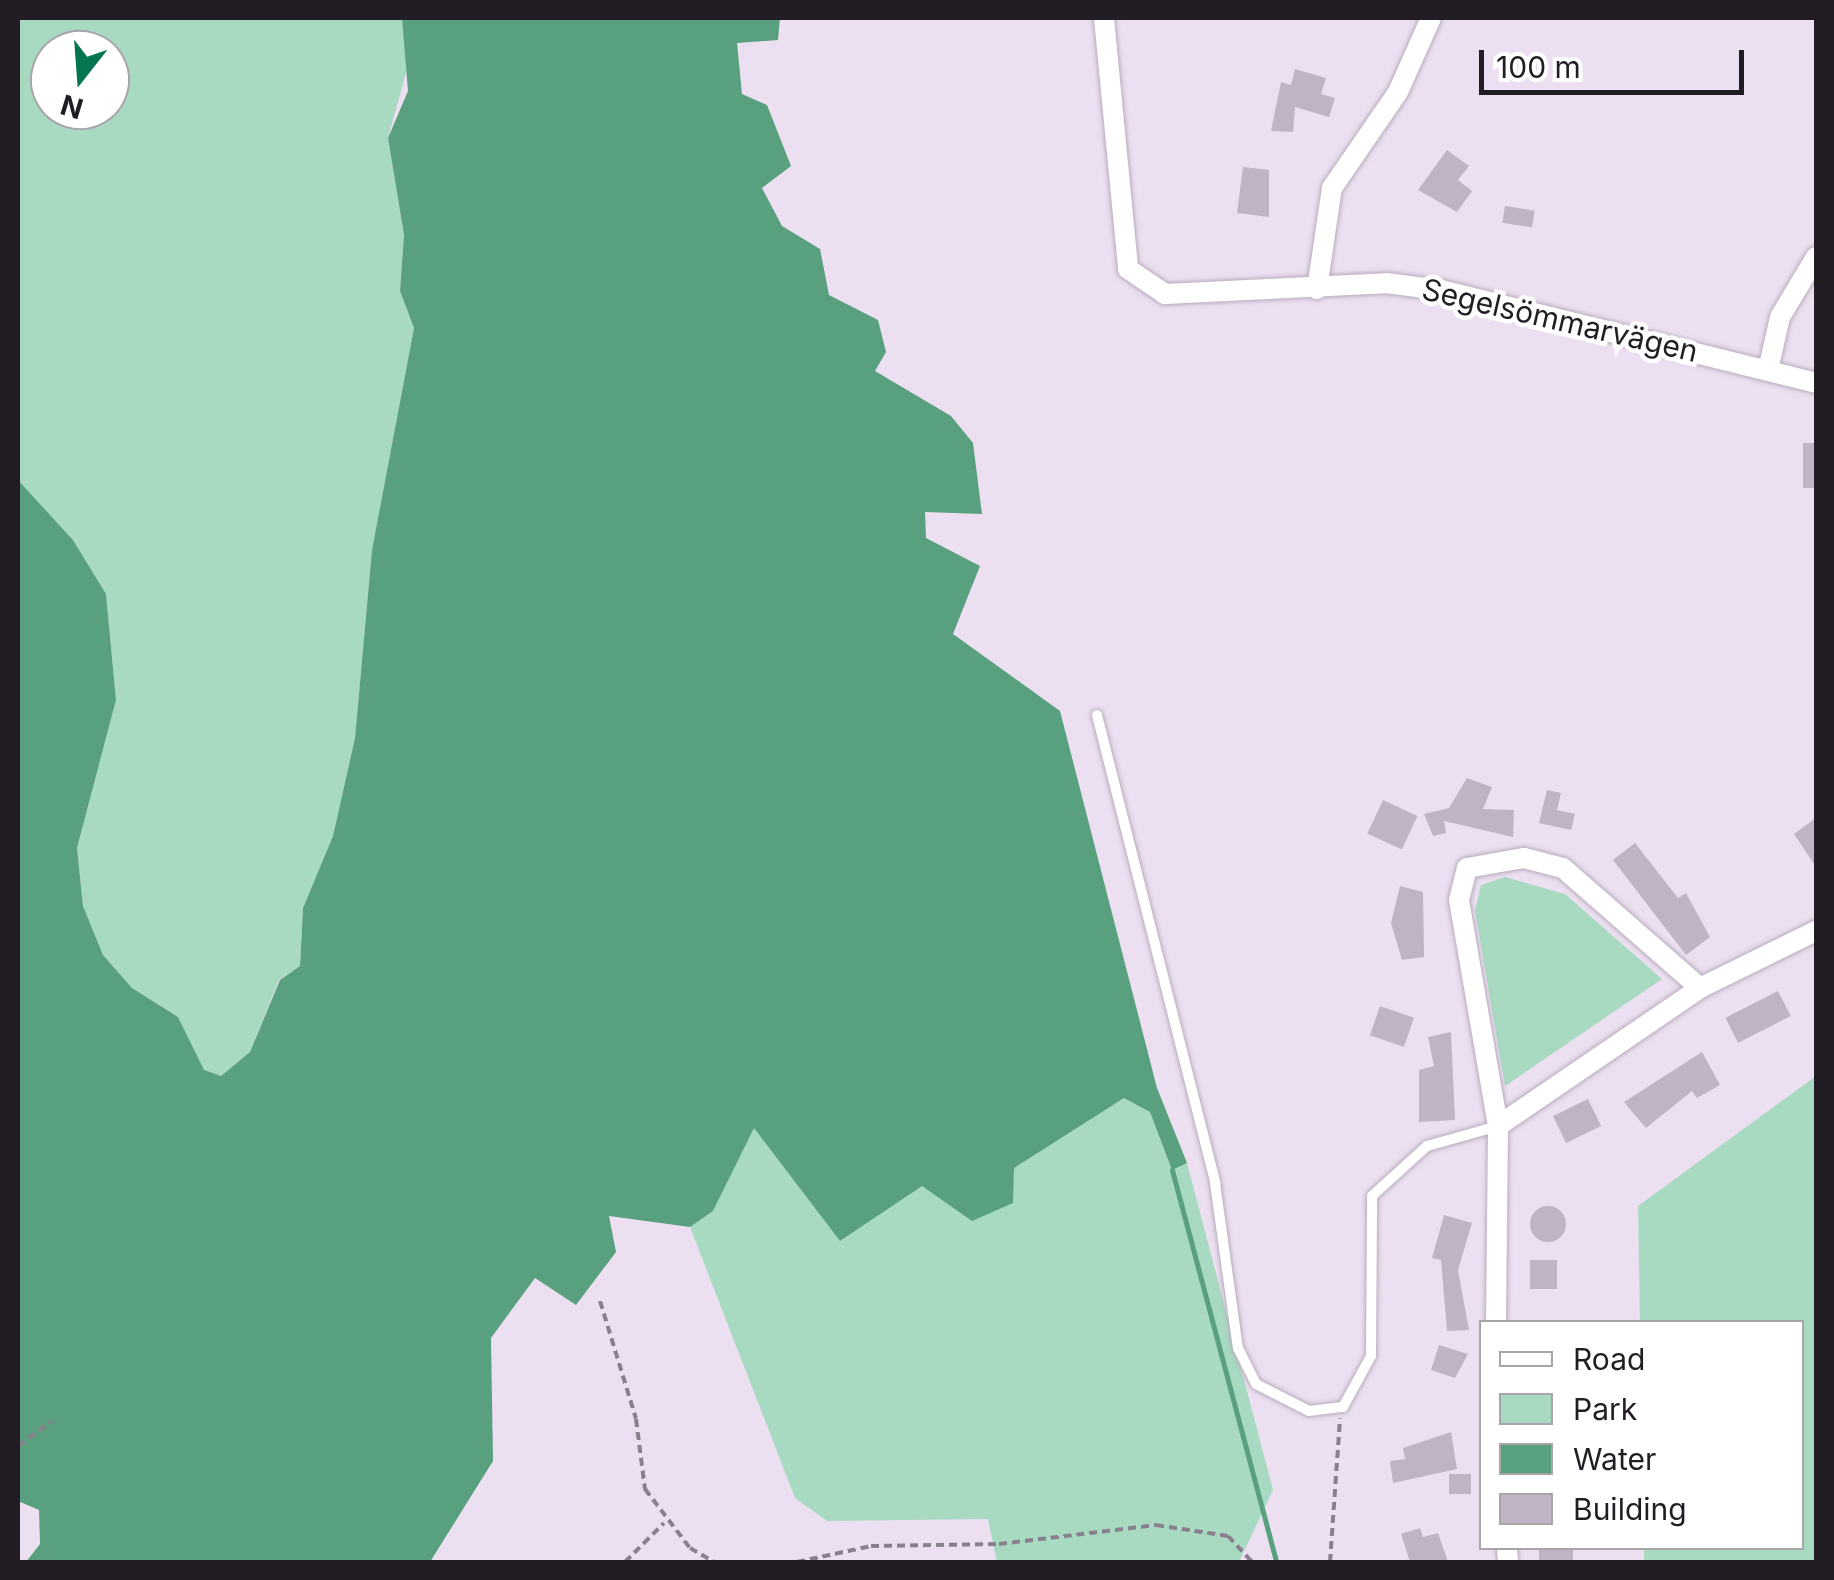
<!DOCTYPE html>
<html>
<head>
<meta charset="utf-8">
<style>
	body { margin:0 }
	#map { position:relative; width:1834px; height:1580px; overflow:hidden; background:#ecdff1; font-family:Inter,sans-serif }
	div>[style] { position:absolute }
	.green>* { inset:0; background:#a8dac1 }
	.water>* { inset:0; background:#59a07f }
	.stream>* { height:5px; margin:-2.5px; padding:0 2.5px; transform-origin:2.5px; border-radius:2.5px; background:#59a07f }
	.building>* { inset:0; background:#c0b3c5; transform-origin:0 0 }
	.round { border-radius:50% }
	.path>* { height:4px; margin-top:-2px; transform-origin:0; background:repeating-linear-gradient(90deg,#89808d 0 8px,transparent 0 13px) }
	.roads { filter:drop-shadow(0 0 2px #b8acbd) drop-shadow(0 0 2px #b8acbd) }
	.lane>* { height:10px; margin:-5px; padding:0 5px; transform-origin:5px; border-radius:5px; background:#fff }
	.street>* { height:20px; margin:-10px; padding:0 10px; transform-origin:10px; border-radius:10px; background:#fff }
	span { translate:-50% -50%; white-space:nowrap; text-align:center; line-height:1.15; -webkit-text-stroke:9px #fff; paint-order:stroke }
	.street-label { font-size:30px; color:#221d24 }
	.frame { position:absolute; inset:0; border:20px solid #221d24; pointer-events:none }
	.legend { position:absolute; left:1479px; top:1320px; width:325px; height:230px; box-sizing:border-box; background:#fff; border:2px solid #a7a5a7; margin:0; padding:12px 18px; list-style:none; font-size:30px; color:#221d24 }
	.legend li { display:flex; align-items:center; gap:20px; height:50px }
	.legend b { width:50px; border:2px solid #a7a5a7 }
	.north { position:absolute; left:30px; top:30px; width:100px; height:100px; box-sizing:border-box; background:#fff; border:2px solid #a7a5a7; border-radius:50%; rotate:197deg; font-size:28px; font-weight:700; line-height:40px; text-align:center; color:#221d24 }
	.north::after { content:''; display:block; margin:auto; width:35px; height:45px; background:#037550; clip-path:polygon(50% 0,100% 100%,50% 72%,0 100%) }
	.scale { position:absolute; left:1479px; top:50px; width:265px; height:45px; box-sizing:border-box; border:5px solid #221d24; border-top:0; padding-left:12px; font-size:30px; line-height:35px; white-space:nowrap; color:#221d24; -webkit-text-stroke:8px #fff; paint-order:stroke }
</style>
</head>
<body>
<div id="map">
	<div class="green">
		<i style="clip-path:polygon(evenodd,18px 18px,402px 18px,410px 58px,388px 138px,404px 235px,400px 291px,414px 328px,372px 550px,355px 738px,333px 836px,303px 908px,300px 966px,279px 980px,250px 1052px,221px 1076px,204px 1071px,178px 1017px,132px 988px,103px 955px,83px 906px,77px 848px,116px 700px,106px 594px,73px 540px,18px 480px,18px 18px,50px 50px,110px 50px,110px 110px,50px 110px,50px 50px)"></i>
		<i style="clip-path:polygon(1505px 877px,1565px 894px,1662px 979px,1505px 1086px,1475px 911px,1481px 885px)"></i>
		<i style="clip-path:polygon(1816px 1076px,1816px 1562px,1644px 1562px,1644px 1548px,1802px 1548px,1802px 1322px,1640px 1322px,1638px 1206px)"></i>
		<i style="clip-path:polygon(1124px 1098px,1150px 1112px,1172px 1169px,1187px 1163px,1273px 1490px,1239px 1562px,997px 1562px,988px 1519px,827px 1521px,795px 1498px,690px 1227px,713px 1211px,754px 1127px,840px 1241px,922px 1185px,1014px 1168px)"></i>
	</div>
	<div class="water">
		<i style="clip-path:polygon(402px 18px,780px 18px,778px 40px,737px 43px,742px 94px,767px 105px,791px 166px,762px 188px,782px 226px,820px 249px,829px 295px,878px 320px,886px 352px,875px 371px,951px 416px,973px 443px,982px 514px,925px 512px,926px 538px,980px 566px,953px 634px,1060px 711px,1157px 1088px,1187px 1163px,1172px 1170px,1150px 1112px,1124px 1098px,1014px 1168px,1013px 1203px,972px 1221px,922px 1186px,840px 1241px,754px 1128px,713px 1211px,690px 1227px,609px 1216px,616px 1252px,576px 1305px,535px 1278px,491px 1338px,493px 1461px,430px 1562px,26px 1562px,40px 1544px,39px 1510px,18px 1501px,18px 480px,73px 540px,106px 594px,116px 700px,77px 848px,83px 906px,103px 955px,132px 988px,178px 1017px,204px 1070px,221px 1076px,250px 1052px,280px 980px,300px 966px,303px 908px,333px 836px,355px 738px,372px 550px,414px 328px,400px 291px,404px 235px,388px 138px,408px 91px)"></i>
	</div>
	<div class="stream">
		<i style="left:1172px;top:1170px;width:406px;rotate:75.1deg"></i>
	</div>
	<div class="building">
		<i style="clip-path:polygon(1295px 69px,1326px 78px,1321px 94px,1335px 98px,1329px 117px,1295px 107px,1293px 132px,1271px 131px,1281px 82px,1291px 85px)"></i>
		<i style="clip-path:polygon(1447px 150px,1469px 166px,1458px 180px,1472px 191px,1457px 212px,1418px 190px)"></i>
		<i style="clip-path:polygon(1243px 167px,1269px 170px,1269px 217px,1237px 213px)"></i>
		<i style="left:1505px;top:206px;width:30px;height:17px;rotate:9deg"></i>
		<i style="left:1803px;top:443px;width:13px;height:45px"></i>
		<i style="clip-path:polygon(1467px 778px,1492px 787px,1483px 809px,1514px 810px,1513px 837px,1444px 821px,1446px 833px,1433px 836px,1424px 814px,1449px 808px)"></i>
		<i style="clip-path:polygon(1547px 790px,1561px 793px,1557px 810px,1575px 814px,1571px 830px,1539px 823px)"></i>
		<i style="left:1383px;top:800px;width:38px;height:37px;rotate:25deg"></i>
		<i style="clip-path:polygon(1816px 818px,1816px 867px,1794px 834px)"></i>
		<i style="clip-path:polygon(1635px 843px,1678px 898px,1686px 893px,1710px 937px,1686px 955px,1613px 860px)"></i>
		<i style="clip-path:polygon(1400px 886px,1423px 892px,1424px 957px,1402px 960px,1391px 923px)"></i>
		<i style="left:1778px;top:991px;width:28px;height:59px;rotate:63deg"></i>
		<i style="left:1380px;top:1006px;width:36px;height:31px;rotate:19deg"></i>
		<i style="clip-path:polygon(1451px 1032px,1455px 1120px,1419px 1122px,1419px 1070px,1434px 1066px,1428px 1037px)"></i>
		<i style="clip-path:polygon(1702px 1052px,1720px 1085px,1697px 1098px,1692px 1091px,1646px 1128px,1624px 1102px)"></i>
		<i style="left:1588px;top:1099px;width:30px;height:39px;rotate:64deg"></i>
		<i class="round" style="left:1530px;top:1206px;width:36px;height:36px"></i>
		<i style="clip-path:polygon(1444px 1215px,1472px 1223px,1458px 1270px,1469px 1330px,1447px 1331px,1441px 1260px,1432px 1258px)"></i>
		<i style="left:1557px;top:1260px;width:29px;height:27px;rotate:90deg"></i>
		<i style="clip-path:polygon(1439px 1345px,1468px 1354px,1455px 1378px,1431px 1370px)"></i>
		<i style="clip-path:polygon(1451px 1432px,1457px 1469px,1393px 1483px,1390px 1461px,1405px 1459px,1403px 1448px)"></i>
		<i style="left:1449px;top:1474px;width:22px;height:20px"></i>
		<i style="clip-path:polygon(1420px 1528px,1423px 1537px,1438px 1533px,1448px 1562px,1410px 1562px,1401px 1534px)"></i>
		<i style="left:1539px;top:1548px;width:34px;height:14px"></i>
	</div>
	<div class="path">
		<i style="left:600px;top:1301px;width:123px;rotate:73deg"></i>
		<i style="left:636px;top:1419px;width:71px;rotate:82.7deg"></i>
		<i style="left:645px;top:1489px;width:74px;rotate:52.7deg"></i>
		<i style="left:690px;top:1548px;width:28px;rotate:30deg"></i>
		<i style="left:18px;top:1446px;width:42px;rotate:-36.3deg"></i>
		<i style="left:79px;top:1562px;width:2px;rotate:-27deg"></i>
		<i style="left:625px;top:1562px;width:55px;rotate:-45deg"></i>
		<i style="left:797px;top:1562px;width:76px;rotate:-12.2deg"></i>
		<i style="left:871px;top:1546px;width:128px;rotate:-0.9deg"></i>
		<i style="left:999px;top:1544px;width:158px;rotate:-6.9deg"></i>
		<i style="left:1156px;top:1525px;width:73px;rotate:8.7deg"></i>
		<i style="left:1228px;top:1536px;width:35px;rotate:47deg"></i>
		<i style="left:1330px;top:1562px;width:144px;rotate:-86deg"></i>
	</div>
	<div class="roads">
		<div class="lane">
			<i style="left:1097px;top:715px;width:483px;rotate:75.8deg"></i>
			<i style="left:1215px;top:1183px;width:167px;rotate:82.1deg"></i>
			<i style="left:1238px;top:1348px;width:40px;rotate:63.4deg"></i>
			<i style="left:1256px;top:1384px;width:59px;rotate:27deg"></i>
			<i style="left:1309px;top:1411px;width:34px;rotate:-7deg"></i>
			<i style="left:1343px;top:1407px;width:58px;rotate:-61.2deg"></i>
			<i style="left:1371px;top:1356px;width:160px;rotate:-89.6deg"></i>
			<i style="left:1372px;top:1196px;width:74px;rotate:-42.3deg"></i>
			<i style="left:1427px;top:1146px;width:74px;rotate:-15.7deg"></i>
		</div>
		<div class="street">
			<i style="left:1104px;top:18px;width:252px;rotate:84.5deg"></i>
			<i style="left:1128px;top:269px;width:45px;rotate:34deg"></i>
			<i style="left:1165px;top:294px;width:221px;rotate:-2.8deg"></i>
			<i style="left:1386px;top:283px;width:55px;rotate:7.3deg"></i>
			<i style="left:1441px;top:290px;width:386px;rotate:13.9deg"></i>
			<i style="left:1317px;top:289px;width:102px;rotate:-81.6deg"></i>
			<i style="left:1332px;top:188px;width:116px;rotate:-55.5deg"></i>
			<i style="left:1398px;top:92px;width:81px;rotate:-66deg"></i>
			<i style="left:1768px;top:370px;width:54px;rotate:-77.2deg"></i>
			<i style="left:1780px;top:317px;width:70px;rotate:-59deg"></i>
			<i style="left:1498px;top:1126px;width:245px;rotate:-34.3deg"></i>
			<i style="left:1496px;top:1322px;width:196px;rotate:-89.4deg"></i>
			<i style="left:1498px;top:1126px;width:229px;rotate:-99.8deg"></i>
			<i style="left:1459px;top:900px;width:33px;rotate:-76deg"></i>
			<i style="left:1467px;top:868px;width:58px;rotate:-10deg"></i>
			<i style="left:1524px;top:858px;width:40px;rotate:14.4deg"></i>
			<i style="left:1563px;top:868px;width:182px;rotate:41.2deg"></i>
			<i style="left:1700px;top:988px;width:129px;rotate:-26.2deg"></i>
			<i style="left:1507px;top:1548px;width:14px;rotate:86deg"></i>
		</div>
	</div>
	<div class="street-label">
		<span style="left:1560px;top:320px;rotate:13deg">Segelsömmarvägen</span>
	</div>
	<div class="frame"></div>
	<ul class="legend">
	<li><b style="height:12px;background:#fff"></b>Road</li>
	<li><b style="height:28px;background:#a8dac1"></b>Park</li>
	<li><b style="height:28px;background:#59a07f"></b>Water</li>
	<li><b style="height:28px;background:#c0b3c5"></b>Building</li>
	</ul>
	<div class="north">N</div>
	<div class="scale">100 m</div>
</div>
</body>
</html>
